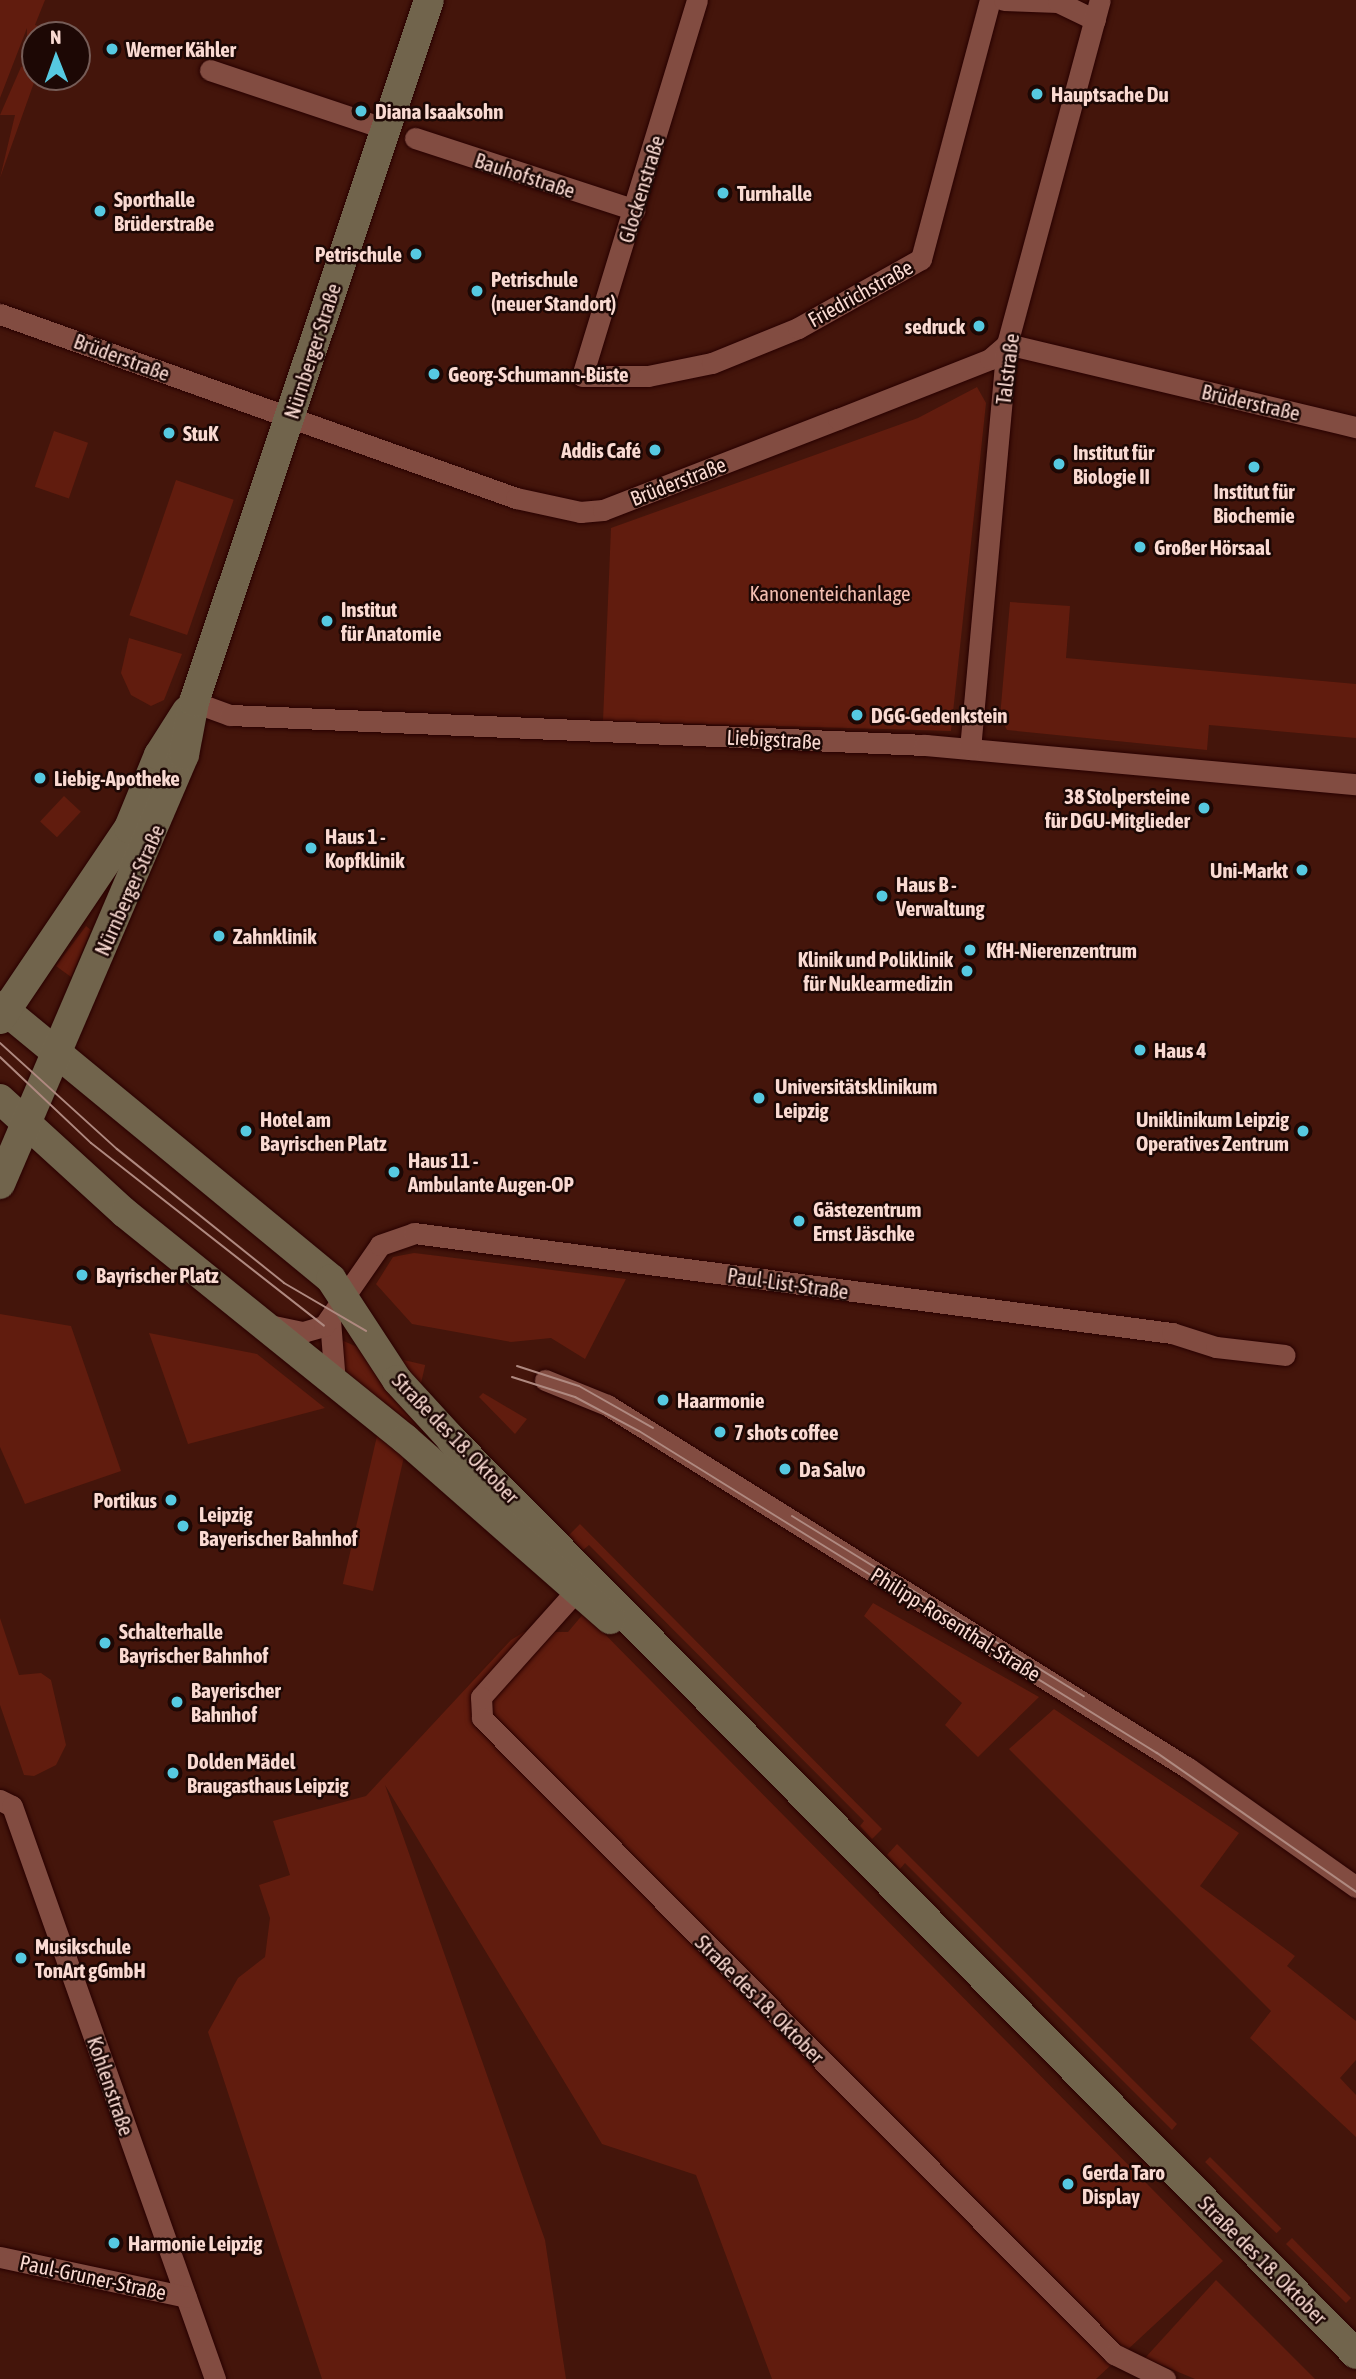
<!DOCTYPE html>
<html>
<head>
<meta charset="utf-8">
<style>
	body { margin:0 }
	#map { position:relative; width:1356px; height:2379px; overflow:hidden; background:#44150b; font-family:"Asap Condensed",sans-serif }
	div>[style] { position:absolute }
	.green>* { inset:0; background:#611c0e; transform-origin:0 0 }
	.roads { filter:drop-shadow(0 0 2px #280000) drop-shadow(0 0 2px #280000) }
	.street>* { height:21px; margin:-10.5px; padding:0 10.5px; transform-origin:10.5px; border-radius:10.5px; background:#824c41 }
	.secondary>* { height:30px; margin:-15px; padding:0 15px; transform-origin:15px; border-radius:15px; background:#71644c }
	.tram>* { height:2px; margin:-1px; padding:0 1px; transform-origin:1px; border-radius:1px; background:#af8980 }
	.dots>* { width:19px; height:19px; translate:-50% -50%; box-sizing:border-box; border:4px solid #1d0805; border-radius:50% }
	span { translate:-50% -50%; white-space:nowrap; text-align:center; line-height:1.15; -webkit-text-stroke:5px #1d0805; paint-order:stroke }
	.poi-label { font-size:21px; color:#fadad2; font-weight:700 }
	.left { translate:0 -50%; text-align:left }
	.right { translate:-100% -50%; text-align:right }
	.street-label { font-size:21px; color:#fadad2 }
	.park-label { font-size:21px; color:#f2bdb0 }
	.north { position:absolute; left:21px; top:21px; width:70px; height:70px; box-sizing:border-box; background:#1d0805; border:2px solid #755c57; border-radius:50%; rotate:359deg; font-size:19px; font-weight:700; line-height:28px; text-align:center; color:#fadad2 }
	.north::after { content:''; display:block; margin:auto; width:24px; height:32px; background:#56c9e1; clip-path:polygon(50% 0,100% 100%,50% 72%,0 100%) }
</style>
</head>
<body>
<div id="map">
	<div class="green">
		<i style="clip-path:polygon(0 0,45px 0,35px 25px,52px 31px,35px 35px,35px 53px,27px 47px,27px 28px,0 98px)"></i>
		<i style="clip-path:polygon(35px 63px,36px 77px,0 178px,15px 115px,0 115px,21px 67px)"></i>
		<i style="clip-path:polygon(977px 387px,986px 403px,951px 731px,603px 721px,611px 528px,918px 418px)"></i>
		<i style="left:54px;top:431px;width:36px;height:59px;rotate:19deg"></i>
		<i style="left:176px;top:480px;width:61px;height:143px;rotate:19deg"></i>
		<i style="clip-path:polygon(1010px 602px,1070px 606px,1066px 658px,1356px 684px,1356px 738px,1209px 725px,1207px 750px,1007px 730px,1000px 717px)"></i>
		<i style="clip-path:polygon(129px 638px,182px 654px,164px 700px,151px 706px,131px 695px,121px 673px)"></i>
		<i style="left:64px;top:796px;width:23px;height:35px;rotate:43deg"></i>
		<i style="clip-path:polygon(86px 926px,91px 930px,71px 977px,56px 966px)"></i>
		<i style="clip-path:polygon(414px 1253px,626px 1279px,585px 1359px,551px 1338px,511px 1342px,412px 1324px,376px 1284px,393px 1257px)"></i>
		<i style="clip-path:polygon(0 1314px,71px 1326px,121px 1471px,25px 1504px,0 1447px)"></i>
		<i style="clip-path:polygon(149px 1333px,257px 1354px,325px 1408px,188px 1444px)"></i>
		<i style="clip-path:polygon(339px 1339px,362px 1349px,542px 1538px,347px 1379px)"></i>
		<i style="left:395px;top:1358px;width:31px;height:232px;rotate:13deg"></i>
		<i style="clip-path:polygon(483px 1393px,527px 1419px,515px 1434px,479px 1397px)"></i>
		<i style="clip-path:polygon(580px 1524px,882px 1829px,872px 1839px,860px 1826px,864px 1821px,589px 1545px,583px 1550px,568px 1536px)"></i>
		<i style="clip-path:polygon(873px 1603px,1039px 1697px,978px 1757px,945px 1725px,962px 1703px,864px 1616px)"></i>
		<i style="clip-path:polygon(584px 1613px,1223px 2261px,1096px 2379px,772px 2379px,696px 2175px,602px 2144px,385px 1785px,545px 2240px,566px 2379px,322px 2379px,208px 2032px,238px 1978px,265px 1957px,270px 1918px,259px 1885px,290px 1875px,273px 1821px,366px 1796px,511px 1640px,524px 1632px,568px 1632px)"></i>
		<i style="clip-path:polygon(0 1618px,19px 1675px,41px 1673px,51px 1680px,66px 1745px,56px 1765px,34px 1776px,24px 1775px,0 1705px)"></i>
		<i style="clip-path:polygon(1054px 1709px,1239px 1833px,1200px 1886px,1295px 1956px,1287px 1966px,1356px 2021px,1356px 2060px,1340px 2078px,1356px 2095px,1356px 2137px,1250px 2038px,1271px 2011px,1009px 1749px)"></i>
		<i style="clip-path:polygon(897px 1844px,1177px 2124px,1172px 2130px,905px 1863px,900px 1869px,887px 1855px)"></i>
		<i style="left:1210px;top:2157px;width:101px;height:7px;rotate:45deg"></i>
		<i style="clip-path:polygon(1292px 2238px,1351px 2298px,1346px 2303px,1286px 2244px)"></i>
		<i style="clip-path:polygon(1216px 2280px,1315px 2379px,1195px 2379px,1145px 2358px)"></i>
	</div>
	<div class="roads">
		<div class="street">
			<i style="left:697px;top:0;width:393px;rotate:107deg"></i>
			<i style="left:582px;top:376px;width:66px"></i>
			<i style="left:648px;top:376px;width:65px;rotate:-11.5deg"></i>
			<i style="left:712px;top:363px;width:93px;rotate:-22.1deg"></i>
			<i style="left:798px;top:328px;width:141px;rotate:-29.3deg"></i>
			<i style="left:921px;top:259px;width:268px;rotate:-75.1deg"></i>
			<i style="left:1004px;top:0;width:54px;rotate:2.1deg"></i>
			<i style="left:1058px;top:2px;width:41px;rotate:25.9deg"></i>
			<i style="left:210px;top:70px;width:186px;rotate:18.5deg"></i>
			<i style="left:415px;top:138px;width:231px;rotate:18.1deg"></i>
			<i style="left:0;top:314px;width:548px;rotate:19.63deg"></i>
			<i style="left:516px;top:498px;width:66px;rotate:12.3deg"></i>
			<i style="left:580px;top:512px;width:23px;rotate:-5deg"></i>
			<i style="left:603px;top:510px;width:252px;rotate:-21.2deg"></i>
			<i style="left:838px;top:419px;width:163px;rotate:-21.5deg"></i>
			<i style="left:990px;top:359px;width:23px;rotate:-41deg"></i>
			<i style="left:1007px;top:344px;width:359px;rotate:13.4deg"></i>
			<i style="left:194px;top:702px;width:38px;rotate:20deg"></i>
			<i style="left:230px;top:715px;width:696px;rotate:2.47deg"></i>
			<i style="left:925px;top:745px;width:433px;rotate:5.2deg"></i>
			<i style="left:970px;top:749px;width:407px;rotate:-84.8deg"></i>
			<i style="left:1007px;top:344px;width:356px;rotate:-74.9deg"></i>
			<i style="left:330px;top:1320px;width:62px;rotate:85.4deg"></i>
			<i style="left:269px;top:1325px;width:35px;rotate:12deg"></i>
			<i style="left:303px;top:1332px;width:22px;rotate:-16deg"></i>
			<i style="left:324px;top:1326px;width:98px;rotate:-55.3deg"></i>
			<i style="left:380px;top:1245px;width:36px;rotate:-19deg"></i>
			<i style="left:414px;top:1233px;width:765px;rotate:7.52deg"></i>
			<i style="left:1172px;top:1333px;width:46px;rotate:17.7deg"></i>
			<i style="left:1216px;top:1347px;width:69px;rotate:6.6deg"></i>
			<i style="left:545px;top:1380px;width:67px;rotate:22deg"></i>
			<i style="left:607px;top:1405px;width:685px;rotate:32deg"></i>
			<i style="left:1188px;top:1768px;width:206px;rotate:35.3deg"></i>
			<i style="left:575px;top:1592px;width:141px;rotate:131.8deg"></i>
			<i style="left:481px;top:1697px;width:21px;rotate:87deg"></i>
			<i style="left:482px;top:1718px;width:897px;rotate:45.18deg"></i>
			<i style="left:1114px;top:2354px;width:57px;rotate:26.1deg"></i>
			<i style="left:0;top:1800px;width:13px;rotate:27deg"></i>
			<i style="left:12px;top:1806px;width:608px;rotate:70.49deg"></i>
			<i style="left:0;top:2257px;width:190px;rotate:12.1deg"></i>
		</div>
		<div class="secondary">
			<i style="left:0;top:1006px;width:429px;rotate:39.5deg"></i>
			<i style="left:331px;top:1279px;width:121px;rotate:56.8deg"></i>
			<i style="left:397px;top:1380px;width:80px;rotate:47.5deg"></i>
			<i style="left:451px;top:1439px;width:1287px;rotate:45.31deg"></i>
			<i style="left:0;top:1019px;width:230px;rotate:-56deg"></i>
			<i style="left:129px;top:828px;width:79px;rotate:-67.7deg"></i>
			<i style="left:159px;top:755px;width:52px;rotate:-57.5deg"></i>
			<i style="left:0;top:1099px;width:169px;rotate:42.4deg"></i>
			<i style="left:125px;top:1213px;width:360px;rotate:38.9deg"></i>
			<i style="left:405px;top:1439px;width:273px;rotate:41.3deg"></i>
			<i style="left:0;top:1184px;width:467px;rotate:-66.8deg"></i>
			<i style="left:184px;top:755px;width:54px;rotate:-79.3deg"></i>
			<i style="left:194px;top:702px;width:740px;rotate:-71.49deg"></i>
		</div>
	</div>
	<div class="tram">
		<i style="left:0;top:1043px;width:158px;rotate:42.2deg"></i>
		<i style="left:117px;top:1149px;width:214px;rotate:38.7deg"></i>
		<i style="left:284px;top:1283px;width:95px;rotate:30.3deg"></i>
		<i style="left:0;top:1057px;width:125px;rotate:43.4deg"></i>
		<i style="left:91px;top:1143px;width:296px;rotate:38.1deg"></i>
		<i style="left:517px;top:1366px;width:65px;rotate:17.9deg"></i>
		<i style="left:579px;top:1386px;width:85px;rotate:29.6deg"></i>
		<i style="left:512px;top:1377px;width:66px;rotate:17.6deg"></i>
		<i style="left:575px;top:1397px;width:72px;rotate:28deg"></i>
		<i style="left:639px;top:1431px;width:610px;rotate:31.87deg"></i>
		<i style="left:1157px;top:1753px;width:243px;rotate:34.9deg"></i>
		<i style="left:792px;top:1516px;width:343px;rotate:31.7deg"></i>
	</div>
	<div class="dots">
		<i style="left:112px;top:49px;background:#56c9e1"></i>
		<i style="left:1037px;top:94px;background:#56c9e1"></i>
		<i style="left:361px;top:111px;background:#56c9e1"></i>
		<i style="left:723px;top:193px;background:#56c9e1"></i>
		<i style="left:100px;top:211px;background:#56c9e1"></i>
		<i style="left:416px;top:254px;background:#56c9e1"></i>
		<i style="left:477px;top:291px;background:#56c9e1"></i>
		<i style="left:979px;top:326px;background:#56c9e1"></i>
		<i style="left:434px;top:374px;background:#56c9e1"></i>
		<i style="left:169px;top:433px;background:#56c9e1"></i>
		<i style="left:655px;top:450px;background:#56c9e1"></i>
		<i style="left:1059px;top:464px;background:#56c9e1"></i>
		<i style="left:1254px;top:467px;background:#56c9e1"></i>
		<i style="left:1140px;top:547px;background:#56c9e1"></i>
		<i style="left:327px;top:621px;background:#56c9e1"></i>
		<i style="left:857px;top:715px;background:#56c9e1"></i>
		<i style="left:40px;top:778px;background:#56c9e1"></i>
		<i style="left:1204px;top:808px;background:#56c9e1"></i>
		<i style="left:311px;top:848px;background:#56c9e1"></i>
		<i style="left:1302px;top:870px;background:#56c9e1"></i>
		<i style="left:882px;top:896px;background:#56c9e1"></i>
		<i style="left:219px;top:936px;background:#56c9e1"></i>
		<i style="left:970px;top:950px;background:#56c9e1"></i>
		<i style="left:967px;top:971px;background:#56c9e1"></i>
		<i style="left:1140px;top:1050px;background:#56c9e1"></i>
		<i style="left:759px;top:1098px;background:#56c9e1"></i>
		<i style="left:246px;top:1131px;background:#56c9e1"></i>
		<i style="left:1303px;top:1131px;background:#56c9e1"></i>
		<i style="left:394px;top:1172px;background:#56c9e1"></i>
		<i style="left:799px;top:1221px;background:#56c9e1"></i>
		<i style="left:82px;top:1275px;background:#56c9e1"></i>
		<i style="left:663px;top:1400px;background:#56c9e1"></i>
		<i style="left:720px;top:1432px;background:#56c9e1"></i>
		<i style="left:785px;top:1469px;background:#56c9e1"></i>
		<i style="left:171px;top:1500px;background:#56c9e1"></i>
		<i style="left:183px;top:1526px;background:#56c9e1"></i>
		<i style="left:105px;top:1643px;background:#56c9e1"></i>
		<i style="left:177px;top:1702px;background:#56c9e1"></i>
		<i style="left:173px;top:1773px;background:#56c9e1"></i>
		<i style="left:21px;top:1958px;background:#56c9e1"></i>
		<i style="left:1068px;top:2184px;background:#56c9e1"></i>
		<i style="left:114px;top:2243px;background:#56c9e1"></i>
	</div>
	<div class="poi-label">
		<span class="left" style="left:126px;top:49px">Werner Kähler</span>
		<span class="left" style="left:1051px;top:94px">Hauptsache Du</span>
		<span class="left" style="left:375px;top:111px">Diana Isaaksohn</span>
		<span class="left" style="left:737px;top:193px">Turnhalle</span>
		<span class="left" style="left:114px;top:211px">Sporthalle<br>Brüderstraße</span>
		<span class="right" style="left:402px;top:254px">Petrischule</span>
		<span class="left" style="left:491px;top:291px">Petrischule<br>(neuer Standort)</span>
		<span class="right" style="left:965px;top:326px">sedruck</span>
		<span class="left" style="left:448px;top:374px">Georg-Schumann-Büste</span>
		<span class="left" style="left:183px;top:433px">StuK</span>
		<span class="right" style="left:641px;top:450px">Addis Café</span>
		<span class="left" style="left:1073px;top:464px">Institut für<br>Biologie II</span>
		<span style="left:1254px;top:503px">Institut für<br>Biochemie</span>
		<span class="left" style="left:1154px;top:547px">Großer Hörsaal</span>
		<span class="left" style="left:341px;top:621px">Institut<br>für Anatomie</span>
		<span class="left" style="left:871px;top:715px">DGG-Gedenkstein</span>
		<span class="left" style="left:54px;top:778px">Liebig-Apotheke</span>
		<span class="right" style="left:1190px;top:808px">38 Stolpersteine<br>für DGU-Mitglieder</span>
		<span class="left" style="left:325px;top:848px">Haus 1 -<br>Kopfklinik</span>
		<span class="right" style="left:1288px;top:870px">Uni-Markt</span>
		<span class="left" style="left:896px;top:896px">Haus B -<br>Verwaltung</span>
		<span class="left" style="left:233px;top:936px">Zahnklinik</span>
		<span class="left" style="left:986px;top:950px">KfH-Nierenzentrum</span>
		<span class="right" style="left:953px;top:971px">Klinik und Poliklinik<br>für Nuklearmedizin</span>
		<span class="left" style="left:1154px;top:1050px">Haus 4</span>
		<span class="left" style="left:775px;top:1098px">Universitätsklinikum<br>Leipzig</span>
		<span class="left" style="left:260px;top:1131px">Hotel am<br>Bayrischen Platz</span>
		<span class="right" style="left:1289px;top:1131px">Uniklinikum Leipzig<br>Operatives Zentrum</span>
		<span class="left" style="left:408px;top:1172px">Haus 11 -<br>Ambulante Augen-OP</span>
		<span class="left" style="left:813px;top:1221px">Gästezentrum<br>Ernst Jäschke</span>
		<span class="left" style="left:96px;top:1275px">Bayrischer Platz</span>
		<span class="left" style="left:677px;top:1400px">Haarmonie</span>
		<span class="left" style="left:734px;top:1432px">7 shots coffee</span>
		<span class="left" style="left:799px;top:1469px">Da Salvo</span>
		<span class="right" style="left:157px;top:1500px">Portikus</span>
		<span class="left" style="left:199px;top:1526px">Leipzig<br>Bayerischer Bahnhof</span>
		<span class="left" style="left:119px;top:1643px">Schalterhalle<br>Bayrischer Bahnhof</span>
		<span class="left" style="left:191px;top:1702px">Bayerischer<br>Bahnhof</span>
		<span class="left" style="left:187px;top:1773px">Dolden Mädel<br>Braugasthaus Leipzig</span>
		<span class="left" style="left:35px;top:1958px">Musikschule<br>TonArt gGmbH</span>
		<span class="left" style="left:1082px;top:2184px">Gerda Taro<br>Display</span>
		<span class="left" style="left:128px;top:2243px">Harmonie Leipzig</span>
	</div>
	<div class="street-label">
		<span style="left:525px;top:175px;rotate:18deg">Bauhofstraße</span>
		<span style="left:641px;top:189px;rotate:-73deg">Glockenstraße</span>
		<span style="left:860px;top:293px;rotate:-29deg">Friedrichstraße</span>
		<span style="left:312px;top:351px;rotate:-72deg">Nürnberger Straße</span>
		<span style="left:122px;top:357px;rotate:20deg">Brüderstraße</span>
		<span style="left:1007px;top:369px;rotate:-83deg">Talstraße</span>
		<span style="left:1251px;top:402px;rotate:13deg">Brüderstraße</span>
		<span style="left:678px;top:481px;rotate:-21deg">Brüderstraße</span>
		<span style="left:774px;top:739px;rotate:3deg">Liebigstraße</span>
		<span style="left:129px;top:890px;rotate:-66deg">Nürnberger Straße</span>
		<span style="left:788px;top:1283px;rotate:8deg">Paul-List-Straße</span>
		<span style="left:456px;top:1438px;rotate:46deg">Straße des 18. Oktober</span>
		<span style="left:956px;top:1624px;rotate:32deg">Philipp-Rosenthal-Straße</span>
		<span style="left:760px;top:1999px;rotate:45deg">Straße des 18. Oktober</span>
		<span style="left:111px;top:2086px;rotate:71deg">Kohlenstraße</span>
		<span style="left:1263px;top:2260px;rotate:45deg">Straße des 18. Oktober</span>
		<span style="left:93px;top:2277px;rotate:12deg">Paul-Gruner-Straße</span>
	</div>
	<div class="park-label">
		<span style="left:830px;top:593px">Kanonenteichanlage</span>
	</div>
	<div class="north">N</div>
</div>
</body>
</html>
